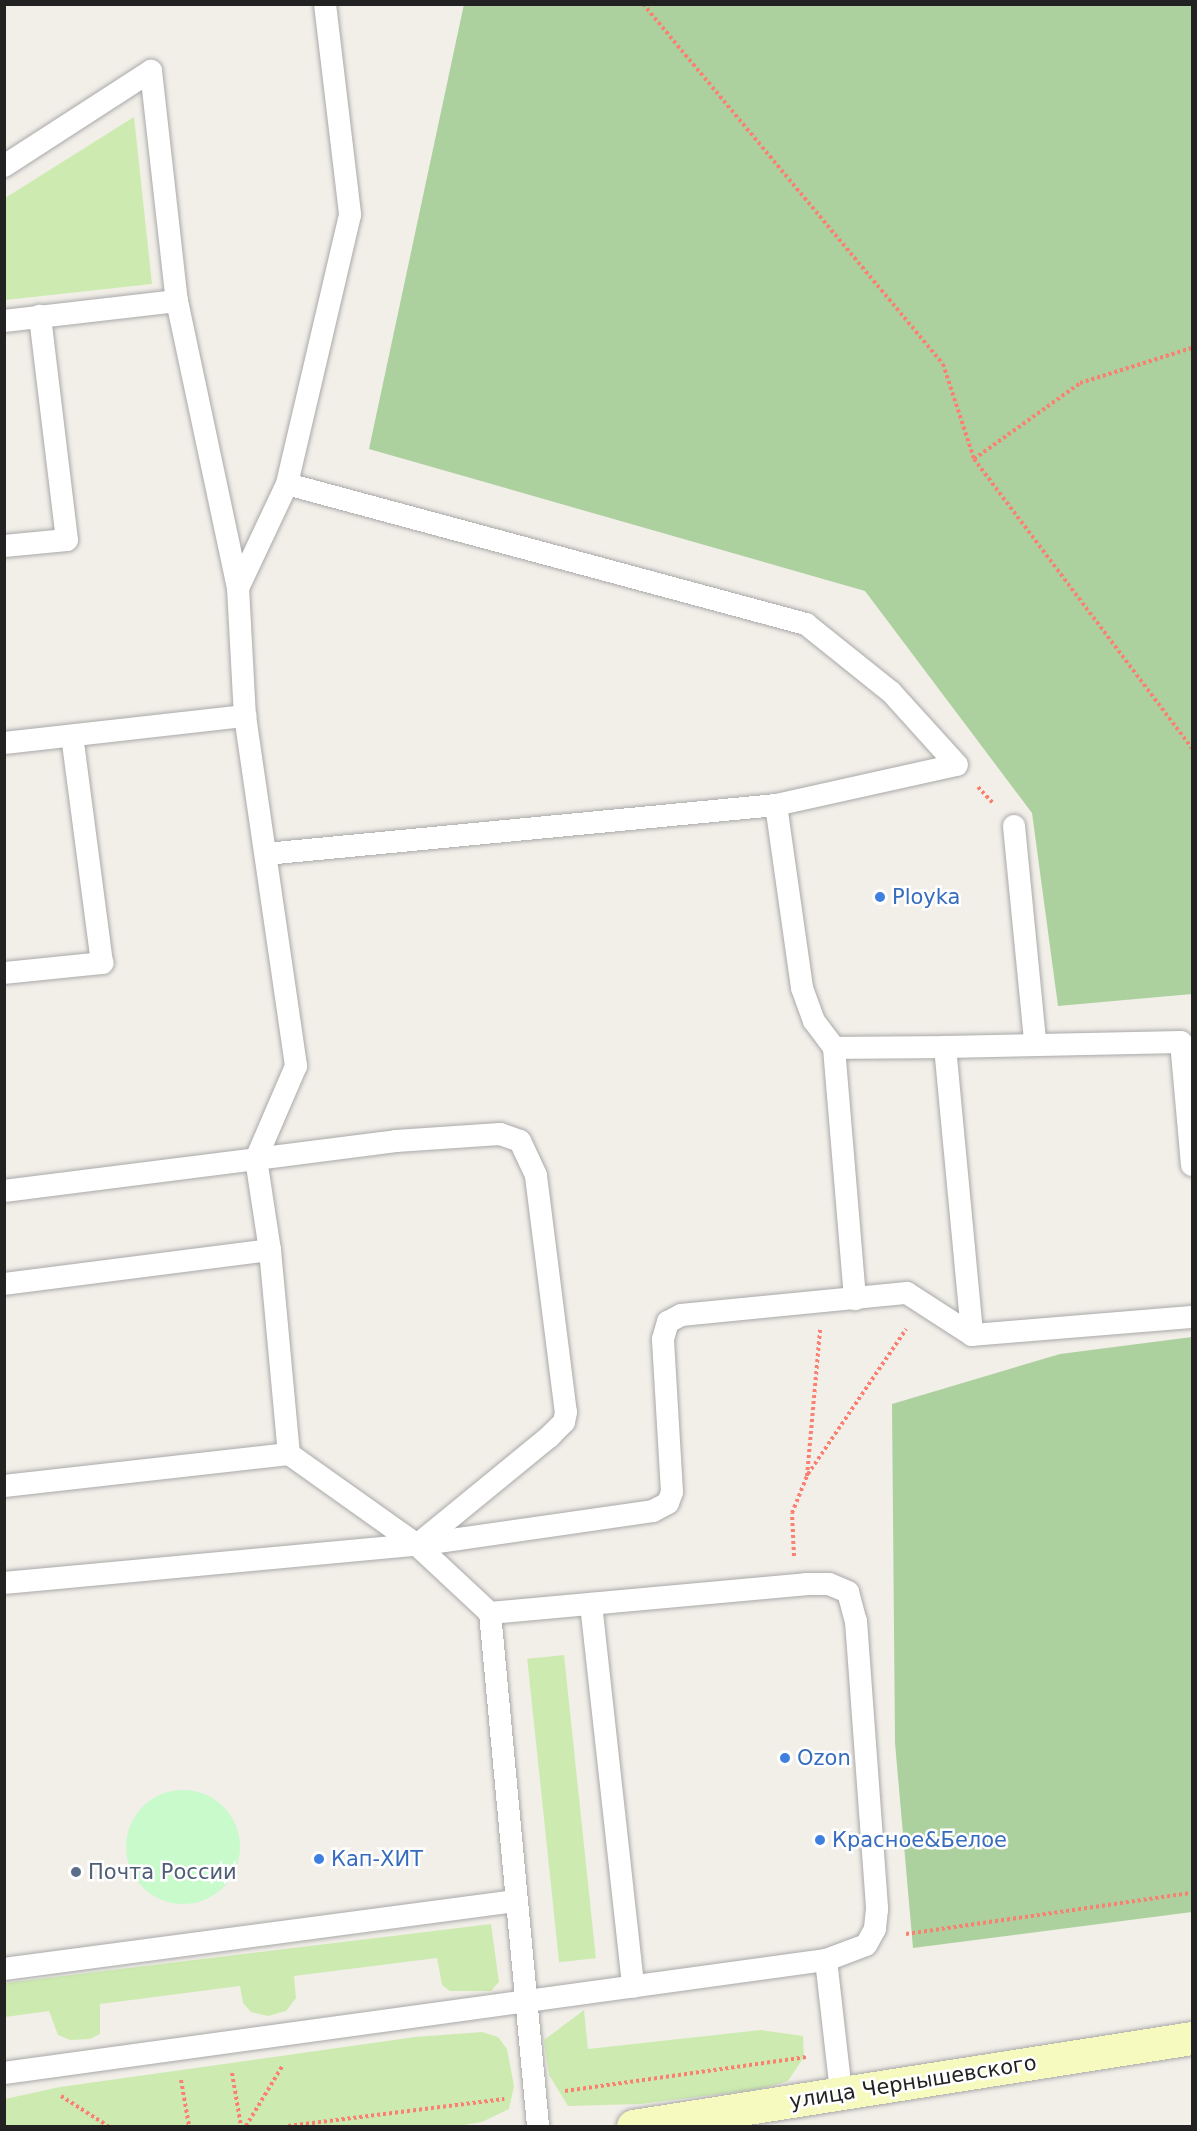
<!DOCTYPE html>
<html>
<head>
<meta charset="utf-8">
<style>
	body { margin:0 }
	#map { position:relative; width:1197px; height:2131px; overflow:hidden; background:#f2efe9; font-family:"DejaVu Sans",sans-serif }
	div>[style] { position:absolute }
	.grass>* { inset:0; background:#cdebb0; transform-origin:0 0 }
	.forest>* { inset:0; background:#add19e }
	.park>* { inset:0; background:#c8facc }
	.round { border-radius:50% }
	.path>* { height:4px; margin-top:-2px; transform-origin:0; background:repeating-linear-gradient(90deg,#fa8072 0 3px,transparent 0 6px) }
	.roads { filter:drop-shadow(0 0 2px #a9a9a9) drop-shadow(0 0 2px #a9a9a9) }
	.lane>* { height:22px; margin:-11px; padding:0 11px; transform-origin:11px; border-radius:11px; background:#fff }
	.secondary>* { height:33px; margin:-16.5px; padding:0 16.5px; transform-origin:16.5px; border-radius:16.5px; background:#f7fabf }
	.dots>* { width:16px; height:16px; translate:-50% -50%; box-sizing:border-box; border:3px solid #fff; border-radius:50% }
	span { translate:-50% -50%; white-space:nowrap; text-align:center; line-height:1.15; -webkit-text-stroke:5px #fff; paint-order:stroke }
	.shop-label { font-size:21px; color:#366cbe }
	.left { translate:0 -50%; text-align:left }
	.service-label { font-size:21px; color:#4e5e75 }
	.street-label { font-size:21px; color:#222 }
	.frame { position:absolute; inset:0; border:6px solid #222; pointer-events:none }
</style>
</head>
<body>
<div id="map">
	<div class="grass">
		<i style="clip-path:polygon(134px 117px,152px 284px,5px 300px,5px 198px)"></i>
		<i style="left:564px;top:1655px;width:305px;height:37px;rotate:84deg"></i>
		<i style="clip-path:polygon(491px 1924px,499px 1982px,491px 1991px,450px 1991px,442px 1985px,437px 1958px,294px 1976px,296px 1998px,286px 2011px,268px 2016px,251px 2012px,243px 2003px,240px 1986px,100px 2004px,100px 2034px,90px 2039px,70px 2040px,58px 2035px,49px 2011px,5px 2017px,5px 1983px)"></i>
		<i style="clip-path:polygon(584px 2010px,588px 2049px,761px 2030px,803px 2036px,804px 2057px,788px 2081px,760px 2089px,641px 2104px,568px 2106px,549px 2075px,544px 2040px)"></i>
		<i style="clip-path:polygon(482px 2032px,498px 2037px,507px 2049px,514px 2086px,509px 2109px,482px 2122px,458px 2126px,5px 2126px,5px 2099px,60px 2087px,415px 2037px)"></i>
	</div>
	<div class="forest">
		<i style="clip-path:polygon(464px 4px,1192px 5px,1192px 994px,1058px 1006px,1032px 813px,865px 591px,369px 449px)"></i>
		<i style="clip-path:polygon(1192px 1337px,1192px 1912px,913px 1948px,895px 1743px,892px 1404px,1060px 1354px)"></i>
	</div>
	<div class="park">
		<i class="round" style="left:126px;top:1790px;width:114px;height:114px"></i>
	</div>
	<div class="path">
		<i style="left:643px;top:4px;width:469px;rotate:50.2deg"></i>
		<i style="left:943px;top:364px;width:100px;rotate:71.9deg"></i>
		<i style="left:974px;top:459px;width:362px;rotate:53deg"></i>
		<i style="left:974px;top:459px;width:130px;rotate:-35.6deg"></i>
		<i style="left:1080px;top:383px;width:117px;rotate:-17.4deg"></i>
		<i style="left:978px;top:787px;width:23px;rotate:47deg"></i>
		<i style="left:808px;top:1474px;width:175px;rotate:-55.9deg"></i>
		<i style="left:794px;top:1556px;width:43px;rotate:-92.7deg"></i>
		<i style="left:792px;top:1513px;width:40px;rotate:-68deg"></i>
		<i style="left:807px;top:1476px;width:147px;rotate:-84.9deg"></i>
		<i style="left:906px;top:1934px;width:289px;rotate:-8.2deg"></i>
		<i style="left:232px;top:2073px;width:54px;rotate:80.4deg"></i>
		<i style="left:181px;top:2080px;width:47px;rotate:80.1deg"></i>
		<i style="left:565px;top:2091px;width:244px;rotate:-8deg"></i>
		<i style="left:61px;top:2096px;width:56px;rotate:32.6deg"></i>
		<i style="left:246px;top:2126px;width:71px;rotate:-58.8deg"></i>
		<i style="left:288px;top:2126px;width:218px;rotate:-7.1deg"></i>
	</div>
	<div class="roads">
		<div class="lane">
			<i style="left:325px;top:4px;width:212px;rotate:83.2deg"></i>
			<i style="left:350px;top:215px;width:276px;rotate:103.2deg"></i>
			<i style="left:287px;top:484px;width:115px;rotate:115.2deg"></i>
			<i style="left:238px;top:588px;width:128px;rotate:86.9deg"></i>
			<i style="left:245px;top:716px;width:354px;rotate:81.7deg"></i>
			<i style="left:296px;top:1066px;width:101px;rotate:113.3deg"></i>
			<i style="left:256px;top:1159px;width:141px;rotate:-7.3deg"></i>
			<i style="left:396px;top:1141px;width:104px;rotate:-3.9deg"></i>
			<i style="left:500px;top:1134px;width:21px;rotate:19deg"></i>
			<i style="left:520px;top:1141px;width:38px;rotate:65deg"></i>
			<i style="left:536px;top:1176px;width:238px;rotate:82.8deg"></i>
			<i style="left:566px;top:1412px;width:10px;rotate:101deg"></i>
			<i style="left:564px;top:1422px;width:21px;rotate:135deg"></i>
			<i style="left:549px;top:1437px;width:171px;rotate:140.7deg"></i>
			<i style="left:4px;top:166px;width:175px;rotate:-32.9deg"></i>
			<i style="left:151px;top:71px;width:231px;rotate:83.6deg"></i>
			<i style="left:177px;top:301px;width:293px;rotate:78deg"></i>
			<i style="left:4px;top:321px;width:174px;rotate:-6.6deg"></i>
			<i style="left:287px;top:484px;width:538px;rotate:15.1deg"></i>
			<i style="left:806px;top:624px;width:109px;rotate:38.7deg"></i>
			<i style="left:891px;top:692px;width:98px;rotate:47.9deg"></i>
			<i style="left:4px;top:546px;width:63px;rotate:-5.4deg"></i>
			<i style="left:67px;top:540px;width:226px;rotate:-96.9deg"></i>
			<i style="left:4px;top:743px;width:243px;rotate:-6.4deg"></i>
			<i style="left:776px;top:805px;width:185px;rotate:81.9deg"></i>
			<i style="left:802px;top:988px;width:35px;rotate:70deg"></i>
			<i style="left:814px;top:1021px;width:34px;rotate:53deg"></i>
			<i style="left:834px;top:1048px;width:111px;rotate:-0.5deg"></i>
			<i style="left:1014px;top:826px;width:217px;rotate:84.4deg"></i>
			<i style="left:266px;top:854px;width:512px;rotate:-5.49deg"></i>
			<i style="left:776px;top:805px;width:185px;rotate:-12.5deg"></i>
			<i style="left:4px;top:973px;width:99px;rotate:-5.8deg"></i>
			<i style="left:102px;top:963px;width:229px;rotate:-97.5deg"></i>
			<i style="left:834px;top:1048px;width:252px;rotate:85.2deg"></i>
			<i style="left:1192px;top:1165px;width:123px;rotate:-95.1deg"></i>
			<i style="left:1181px;top:1042px;width:236px;rotate:178.8deg"></i>
			<i style="left:945px;top:1047px;width:289px;rotate:84.6deg"></i>
			<i style="left:972px;top:1335px;width:221px;rotate:-4.7deg"></i>
			<i style="left:4px;top:1191px;width:254px;rotate:-7.2deg"></i>
			<i style="left:256px;top:1159px;width:92px;rotate:81.3deg"></i>
			<i style="left:270px;top:1250px;width:205px;rotate:84.7deg"></i>
			<i style="left:289px;top:1454px;width:287px;rotate:173.6deg"></i>
			<i style="left:4px;top:1284px;width:268px;rotate:-7.3deg"></i>
			<i style="left:289px;top:1454px;width:157px;rotate:35.4deg"></i>
			<i style="left:417px;top:1545px;width:238px;rotate:-8.2deg"></i>
			<i style="left:653px;top:1511px;width:17px;rotate:-28deg"></i>
			<i style="left:668px;top:1503px;width:12px;rotate:-70deg"></i>
			<i style="left:672px;top:1492px;width:153px;rotate:-93.4deg"></i>
			<i style="left:663px;top:1339px;width:18px;rotate:-74deg"></i>
			<i style="left:668px;top:1322px;width:15px;rotate:-28deg"></i>
			<i style="left:681px;top:1315px;width:227px;rotate:-5.6deg"></i>
			<i style="left:907px;top:1293px;width:77px;rotate:32.9deg"></i>
			<i style="left:4px;top:1583px;width:415px;rotate:-5.3deg"></i>
			<i style="left:417px;top:1545px;width:100px;rotate:43deg"></i>
			<i style="left:490px;top:1613px;width:515px;rotate:84.65deg"></i>
			<i style="left:591px;top:1604px;width:385px;rotate:83.7deg"></i>
			<i style="left:490px;top:1613px;width:317px;rotate:-5.2deg"></i>
			<i style="left:806px;top:1584px;width:23px"></i>
			<i style="left:829px;top:1584px;width:21px;rotate:23deg"></i>
			<i style="left:848px;top:1592px;width:30px;rotate:75deg"></i>
			<i style="left:856px;top:1621px;width:289px;rotate:85.8deg"></i>
			<i style="left:877px;top:1909px;width:20px;rotate:96deg"></i>
			<i style="left:875px;top:1929px;width:18px;rotate:119deg"></i>
			<i style="left:866px;top:1945px;width:43px;rotate:159.4deg"></i>
			<i style="left:826px;top:1960px;width:133px;rotate:83.5deg"></i>
			<i style="left:4px;top:1969px;width:516px;rotate:-7.58deg"></i>
			<i style="left:4px;top:2073px;width:830px;rotate:-7.83deg"></i>
		</div>
		<div class="secondary">
			<i style="left:633px;top:2126px;width:566px;rotate:-8.95deg"></i>
		</div>
	</div>
	<div class="dots">
		<i style="left:880px;top:897px;background:#3f7fe0"></i>
		<i style="left:785px;top:1758px;background:#3f7fe0"></i>
		<i style="left:820px;top:1840px;background:#3f7fe0"></i>
		<i style="left:319px;top:1859px;background:#3f7fe0"></i>
		<i style="left:76px;top:1872px;background:#5c6f8a"></i>
	</div>
	<div class="shop-label">
		<span class="left" style="left:892px;top:897px">Ployka</span>
		<span class="left" style="left:797px;top:1758px">Ozon</span>
		<span class="left" style="left:832px;top:1840px">Красное&amp;Белое</span>
		<span class="left" style="left:331px;top:1859px">Кап-ХИТ</span>
	</div>
	<div class="service-label">
		<span class="left" style="left:88px;top:1872px">Почта России</span>
	</div>
	<div class="street-label">
		<span style="left:913px;top:2082px;rotate:-9deg">улица Чернышевского</span>
	</div>
	<div class="frame"></div>
</div>
</body>
</html>
